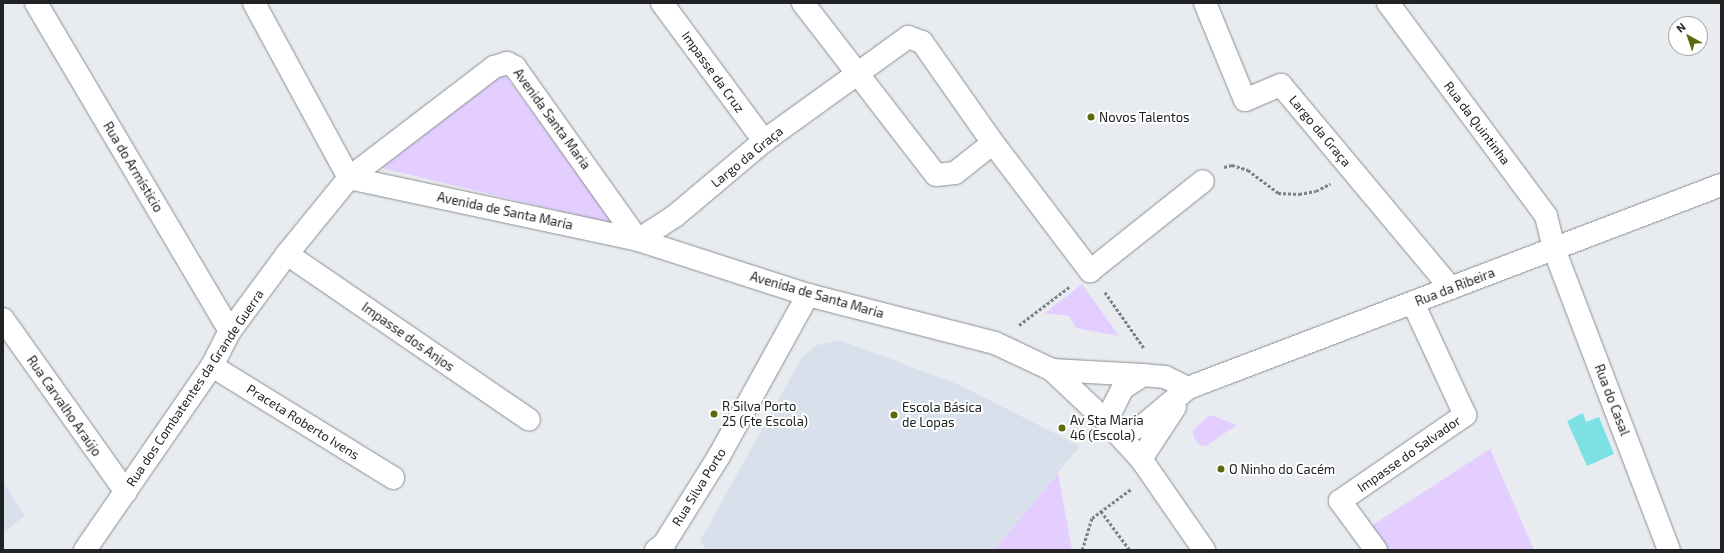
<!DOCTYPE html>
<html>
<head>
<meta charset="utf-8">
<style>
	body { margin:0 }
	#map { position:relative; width:1724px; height:553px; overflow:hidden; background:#e8ecf0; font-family:"Exo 2",sans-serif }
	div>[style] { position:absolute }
	.built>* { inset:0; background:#d8e1eb }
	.green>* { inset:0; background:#e3ceff }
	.water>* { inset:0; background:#7ce1e3 }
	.path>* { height:2.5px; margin-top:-1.25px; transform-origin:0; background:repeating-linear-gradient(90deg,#7f8284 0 3px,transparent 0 5px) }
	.roads { filter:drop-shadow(0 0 1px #8b8e92) drop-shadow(0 0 1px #8b8e92) }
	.street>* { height:22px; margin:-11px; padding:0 11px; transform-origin:11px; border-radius:11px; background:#fff }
	.dots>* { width:11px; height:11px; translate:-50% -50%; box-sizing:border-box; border:2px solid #fff; border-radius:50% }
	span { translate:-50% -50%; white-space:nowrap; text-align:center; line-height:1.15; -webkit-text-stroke:4px #fff; paint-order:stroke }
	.street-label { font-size:13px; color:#202223 }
	.poi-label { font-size:13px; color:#202223 }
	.left { translate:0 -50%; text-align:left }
	.frame { position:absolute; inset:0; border:4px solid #202223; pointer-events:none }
	.north { position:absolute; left:1668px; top:16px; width:40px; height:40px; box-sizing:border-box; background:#fff; border:1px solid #a6a7a7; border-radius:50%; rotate:320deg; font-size:11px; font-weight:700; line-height:16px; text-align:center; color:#202223 }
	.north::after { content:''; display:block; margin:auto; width:14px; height:18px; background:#5f690c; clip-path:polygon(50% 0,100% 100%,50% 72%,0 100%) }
</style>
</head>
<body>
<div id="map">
	<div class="built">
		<i style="clip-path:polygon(840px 340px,957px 384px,1080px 446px,994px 550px,706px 550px,700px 541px,802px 357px,817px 345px)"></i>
		<i style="clip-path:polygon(3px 482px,25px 516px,3px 533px)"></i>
	</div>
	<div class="green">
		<i style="clip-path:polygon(504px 74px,614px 224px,377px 167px)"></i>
		<i style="clip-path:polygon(1082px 284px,1119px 336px,1076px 328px,1069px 316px,1045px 313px)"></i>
		<i style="clip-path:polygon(1210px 415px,1237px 425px,1206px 446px,1200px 445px,1194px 438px,1193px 430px)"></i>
		<i style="clip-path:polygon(1490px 449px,1534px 550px,1383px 550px,1368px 528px)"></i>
		<i style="clip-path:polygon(1058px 473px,1072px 550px,994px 550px)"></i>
	</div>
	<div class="water">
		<i style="clip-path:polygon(1583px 413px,1586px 422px,1599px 417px,1614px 454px,1587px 466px,1567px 421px)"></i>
	</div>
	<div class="path">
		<i style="left:1224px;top:167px;width:8px;rotate:-14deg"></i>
		<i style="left:1232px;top:165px;width:17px;rotate:17deg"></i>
		<i style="left:1248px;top:170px;width:38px;rotate:37deg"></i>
		<i style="left:1278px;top:193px;width:21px;rotate:3deg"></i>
		<i style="left:1299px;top:194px;width:17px;rotate:-10deg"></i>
		<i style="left:1316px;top:191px;width:16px;rotate:-27deg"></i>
		<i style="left:1105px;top:292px;width:68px;rotate:55.1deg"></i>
		<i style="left:1019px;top:325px;width:63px;rotate:-37.2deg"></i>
		<i style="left:1101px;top:511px;width:49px;rotate:53.4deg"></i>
		<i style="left:1082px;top:550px;width:34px;rotate:-73deg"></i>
		<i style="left:1092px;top:518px;width:49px;rotate:-36.6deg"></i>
	</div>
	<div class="roads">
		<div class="street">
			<i style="left:36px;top:3px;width:381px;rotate:59.4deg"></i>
			<i style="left:254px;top:3px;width:199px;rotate:61.5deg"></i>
			<i style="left:662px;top:3px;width:172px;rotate:53.5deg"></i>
			<i style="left:803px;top:3px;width:217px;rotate:52.3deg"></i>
			<i style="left:936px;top:175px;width:19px;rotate:-6deg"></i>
			<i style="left:955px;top:173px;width:48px;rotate:-38.3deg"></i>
			<i style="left:1205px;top:3px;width:105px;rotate:67.6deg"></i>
			<i style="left:1245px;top:100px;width:39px;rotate:-23deg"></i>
			<i style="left:1281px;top:85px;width:265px;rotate:50.1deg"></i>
			<i style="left:1388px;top:3px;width:265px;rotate:53.4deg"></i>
			<i style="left:1546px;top:216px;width:34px;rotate:76deg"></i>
			<i style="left:1554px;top:249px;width:322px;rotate:69.1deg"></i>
			<i style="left:349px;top:178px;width:296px;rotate:12.1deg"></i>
			<i style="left:638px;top:240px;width:179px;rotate:17.9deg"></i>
			<i style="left:808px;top:295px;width:193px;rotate:14.4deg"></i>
			<i style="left:995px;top:343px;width:63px;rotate:25.3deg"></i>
			<i style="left:1052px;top:370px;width:74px;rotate:43.4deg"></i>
			<i style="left:1106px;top:421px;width:52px;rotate:47.4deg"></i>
			<i style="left:1141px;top:459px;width:111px;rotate:55.3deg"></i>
			<i style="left:287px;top:254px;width:293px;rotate:34.4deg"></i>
			<i style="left:3px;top:319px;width:212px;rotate:54.6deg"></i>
			<i style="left:212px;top:366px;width:213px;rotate:31.7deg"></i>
			<i style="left:1052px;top:370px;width:91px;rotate:3.1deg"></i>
			<i style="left:1106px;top:421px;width:36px;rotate:-63deg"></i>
			<i style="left:1122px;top:389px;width:25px;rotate:-34deg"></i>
			<i style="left:1143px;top:375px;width:22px;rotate:5deg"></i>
			<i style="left:1165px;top:377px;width:25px;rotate:26deg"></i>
			<i style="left:1119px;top:435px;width:27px;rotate:-22deg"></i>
			<i style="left:1144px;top:425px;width:57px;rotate:-40.1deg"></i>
			<i style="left:1188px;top:388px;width:570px;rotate:-20.85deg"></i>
			<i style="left:1141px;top:459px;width:62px;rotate:-56.8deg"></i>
			<i style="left:85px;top:550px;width:224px;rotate:-55.4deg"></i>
			<i style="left:212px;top:366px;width:39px;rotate:-63deg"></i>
			<i style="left:230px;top:331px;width:96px;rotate:-53.5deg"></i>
			<i style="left:287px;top:254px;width:98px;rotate:-50.8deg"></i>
			<i style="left:349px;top:178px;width:183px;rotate:-37.4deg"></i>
			<i style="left:494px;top:67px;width:14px;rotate:-17deg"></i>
			<i style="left:507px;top:63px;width:9px;rotate:27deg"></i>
			<i style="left:515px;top:67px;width:212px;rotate:54.6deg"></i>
			<i style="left:638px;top:240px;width:44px;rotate:-33deg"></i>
			<i style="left:675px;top:216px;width:116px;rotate:-40.1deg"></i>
			<i style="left:764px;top:141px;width:178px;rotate:-35.8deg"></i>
			<i style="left:908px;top:37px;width:15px;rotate:20deg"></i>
			<i style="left:922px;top:42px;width:123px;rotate:54.9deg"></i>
			<i style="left:993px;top:143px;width:161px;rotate:52.8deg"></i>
			<i style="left:1090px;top:271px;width:144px;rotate:-38.5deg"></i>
			<i style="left:656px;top:550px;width:10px;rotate:-37deg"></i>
			<i style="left:664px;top:544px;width:104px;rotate:-58deg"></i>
			<i style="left:719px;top:456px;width:184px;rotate:-61.1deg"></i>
			<i style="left:1376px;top:550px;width:61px;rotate:-126.3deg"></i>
			<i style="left:1340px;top:501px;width:152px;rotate:-34.5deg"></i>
			<i style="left:1465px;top:415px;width:123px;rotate:-114.9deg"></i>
		</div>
	</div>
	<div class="dots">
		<i style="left:1091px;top:117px;background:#5f690c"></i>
		<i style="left:714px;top:414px;background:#5f690c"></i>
		<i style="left:894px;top:415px;background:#5f690c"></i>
		<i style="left:1062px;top:428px;background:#5f690c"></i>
		<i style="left:1221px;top:469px;background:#5f690c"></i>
	</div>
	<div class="street-label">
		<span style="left:713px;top:72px;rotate:54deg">Impasse da Cruz</span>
		<span style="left:552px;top:119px;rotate:54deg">Avenida Santa Maria</span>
		<span style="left:1477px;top:123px;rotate:53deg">Rua da Quintinha</span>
		<span style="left:1320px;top:131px;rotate:50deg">Largo da Graça</span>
		<span style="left:747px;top:157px;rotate:-39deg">Largo da Graça</span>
		<span style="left:133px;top:167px;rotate:59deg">Rua do Armísticio</span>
		<span style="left:505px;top:211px;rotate:12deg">Avenida de Santa Maria</span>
		<span style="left:1455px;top:287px;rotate:-21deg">Rua da Ribeira</span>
		<span style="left:817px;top:295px;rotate:16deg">Avenida de Santa Maria</span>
		<span style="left:408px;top:337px;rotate:35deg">Impasse dos Anjos</span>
		<span style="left:195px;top:388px;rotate:-56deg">Rua dos Combatentes da Grande Guerra</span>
		<span style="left:1612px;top:400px;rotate:69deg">Rua do Casal</span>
		<span style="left:64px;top:406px;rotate:55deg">Rua Carvalho Araújo</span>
		<span style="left:303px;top:422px;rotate:32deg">Praceta Roberto Ivens</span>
		<span style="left:1409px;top:454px;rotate:-35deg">Impasse do Salvador</span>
		<span style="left:699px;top:487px;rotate:-58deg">Rua Silva Porto</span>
	</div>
	<div class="poi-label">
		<span class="left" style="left:1099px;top:117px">Novos Talentos</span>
		<span class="left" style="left:722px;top:414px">R Silva Porto<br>25 (Fte Escola)</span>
		<span class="left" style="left:902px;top:415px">Escola Básica<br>de Lopas</span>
		<span class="left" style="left:1070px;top:428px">Av Sta Maria<br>46 (Escola)</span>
		<span class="left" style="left:1229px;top:469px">O Ninho do Cacém</span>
	</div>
	<div class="frame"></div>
	<div class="north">N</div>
</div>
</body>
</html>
